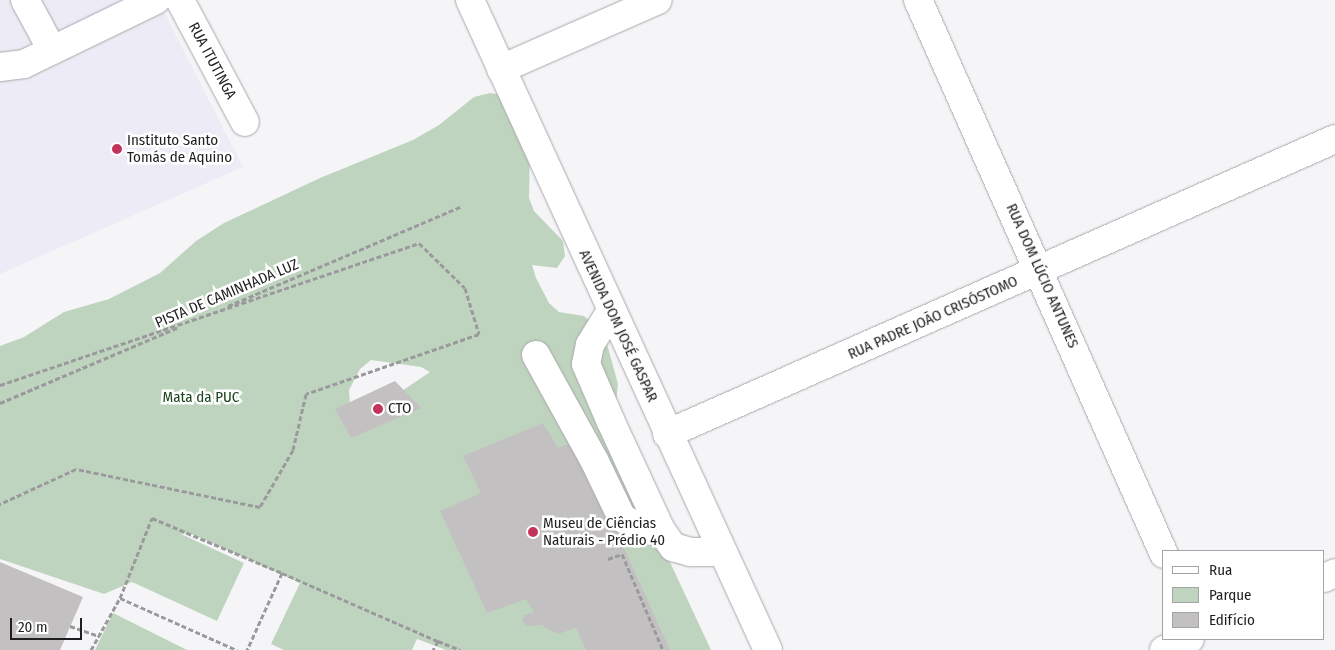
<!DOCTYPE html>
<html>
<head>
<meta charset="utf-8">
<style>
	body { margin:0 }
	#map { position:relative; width:1335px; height:650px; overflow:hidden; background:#f5f5f8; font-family:"Fira Sans Condensed",sans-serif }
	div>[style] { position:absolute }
	.built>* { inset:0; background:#ecebf6 }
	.green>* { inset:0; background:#bfd4be }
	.building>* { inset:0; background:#c3c0c2 }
	.path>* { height:3px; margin-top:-1.5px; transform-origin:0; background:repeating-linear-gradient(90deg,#9a9a9d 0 5px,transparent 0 7.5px) }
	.roads { filter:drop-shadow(0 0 1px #a9a9ac) drop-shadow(0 0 1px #a9a9ac) }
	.minor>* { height:28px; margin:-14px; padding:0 14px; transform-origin:14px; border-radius:14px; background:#fff }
	.dots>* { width:14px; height:14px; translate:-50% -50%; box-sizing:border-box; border:2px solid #fff; border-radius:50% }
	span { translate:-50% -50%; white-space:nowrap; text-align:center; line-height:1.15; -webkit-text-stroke:5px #fff; paint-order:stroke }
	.street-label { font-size:15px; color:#1f1f21 }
	.poi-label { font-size:15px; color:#1f1f21 }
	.left { translate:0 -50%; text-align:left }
	.park-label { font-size:15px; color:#1c441d }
	.legend { position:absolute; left:1162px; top:550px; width:162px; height:90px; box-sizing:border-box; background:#fff; border:1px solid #a5a5a6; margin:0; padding:6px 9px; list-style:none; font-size:15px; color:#1f1f21 }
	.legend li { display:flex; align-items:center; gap:10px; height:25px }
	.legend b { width:25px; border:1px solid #a5a5a6 }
	.scale { position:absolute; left:10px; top:618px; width:72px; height:22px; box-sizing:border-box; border:2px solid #1f1f21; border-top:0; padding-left:6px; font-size:15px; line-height:18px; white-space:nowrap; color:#1f1f21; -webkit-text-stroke:4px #fff; paint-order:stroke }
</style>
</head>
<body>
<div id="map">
	<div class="built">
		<i style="clip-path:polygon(0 0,158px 0,243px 167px,0 274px)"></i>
	</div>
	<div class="green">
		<i style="clip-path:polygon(evenodd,490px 93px,503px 95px,530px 143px,529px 198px,534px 211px,563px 241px,565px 256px,557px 268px,532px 265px,536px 278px,549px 303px,559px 312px,584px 316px,604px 333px,618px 384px,616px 402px,600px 412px,711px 650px,446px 650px,417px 639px,412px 650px,284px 650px,271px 644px,300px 583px,314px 589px,189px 533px,181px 534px,244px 563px,217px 621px,132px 582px,104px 594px,0 559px,0 346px,24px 337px,64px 312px,109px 299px,160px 273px,196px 241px,224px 223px,320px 178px,413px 140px,439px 125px,474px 97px,490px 93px,371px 360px,421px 367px,430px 372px,371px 412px,350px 405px,349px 390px,360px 369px,371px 360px)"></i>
		<i style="clip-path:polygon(113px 613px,187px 650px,95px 650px)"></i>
	</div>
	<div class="building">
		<i style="clip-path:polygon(395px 381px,421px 408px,351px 438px,335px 409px)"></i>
		<i style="clip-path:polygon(543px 423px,558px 448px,576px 441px,670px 650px,586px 650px,576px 628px,558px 634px,541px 625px,526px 626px,522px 620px,524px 615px,534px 612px,526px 599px,487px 613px,440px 511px,481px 493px,463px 456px)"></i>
		<i style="clip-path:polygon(0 562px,83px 597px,60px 650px,0 650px)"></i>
	</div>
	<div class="path">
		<i style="left:228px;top:306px;width:255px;rotate:-23.1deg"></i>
		<i style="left:0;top:385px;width:442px;rotate:-18.7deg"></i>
		<i style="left:419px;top:243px;width:64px;rotate:44.4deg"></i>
		<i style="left:465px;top:288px;width:48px;rotate:73.1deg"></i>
		<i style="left:479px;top:334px;width:183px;rotate:160.9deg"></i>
		<i style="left:306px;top:394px;width:57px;rotate:103.1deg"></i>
		<i style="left:293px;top:450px;width:66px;rotate:120.1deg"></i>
		<i style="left:260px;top:507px;width:188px;rotate:-168.3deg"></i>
		<i style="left:76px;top:469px;width:84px;rotate:155.3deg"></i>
		<i style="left:0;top:403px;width:194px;rotate:-23deg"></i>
		<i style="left:608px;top:559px;width:15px;rotate:-20deg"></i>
		<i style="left:622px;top:554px;width:104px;rotate:66.9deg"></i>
		<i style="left:282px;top:573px;width:170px;rotate:23.6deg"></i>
		<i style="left:438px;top:641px;width:10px;rotate:119deg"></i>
		<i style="left:120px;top:598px;width:86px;rotate:-68.2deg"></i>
		<i style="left:152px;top:518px;width:141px;rotate:22.9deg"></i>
		<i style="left:282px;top:573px;width:85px;rotate:114.4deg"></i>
		<i style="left:70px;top:626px;width:31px;rotate:19deg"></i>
		<i style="left:438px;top:641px;width:24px;rotate:22deg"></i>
		<i style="left:91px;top:650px;width:60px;rotate:-60.9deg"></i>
		<i style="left:120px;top:598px;width:128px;rotate:24deg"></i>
	</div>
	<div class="roads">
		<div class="minor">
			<i style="left:25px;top:0;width:57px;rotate:61.6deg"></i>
			<i style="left:180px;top:0;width:138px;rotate:62deg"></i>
			<i style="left:470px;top:0;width:715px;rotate:65.37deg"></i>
			<i style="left:918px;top:0;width:606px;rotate:66.06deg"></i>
			<i style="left:0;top:67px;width:24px;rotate:-7deg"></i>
			<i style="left:24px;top:64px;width:147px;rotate:-25.9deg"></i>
			<i style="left:501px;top:69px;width:171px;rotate:-23.7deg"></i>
			<i style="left:611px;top:311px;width:40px;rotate:122deg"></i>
			<i style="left:590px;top:345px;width:19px;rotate:102deg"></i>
			<i style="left:586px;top:364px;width:63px;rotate:66.7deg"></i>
			<i style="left:611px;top:422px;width:119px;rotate:65.2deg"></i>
			<i style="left:661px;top:530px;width:21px;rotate:55deg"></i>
			<i style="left:673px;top:547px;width:19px;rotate:16deg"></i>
			<i style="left:691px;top:552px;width:31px"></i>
			<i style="left:536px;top:355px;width:122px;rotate:61.1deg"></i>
			<i style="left:595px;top:462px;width:62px;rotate:64.3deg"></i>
			<i style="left:622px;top:518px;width:25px;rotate:29deg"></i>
			<i style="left:644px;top:530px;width:17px"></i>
			<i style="left:667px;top:434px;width:730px;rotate:-23.83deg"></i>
			<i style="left:1324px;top:578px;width:12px;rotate:-24deg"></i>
			<i style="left:1164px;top:650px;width:28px;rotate:-23deg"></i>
		</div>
	</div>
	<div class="dots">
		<i style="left:117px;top:149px;background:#c3345d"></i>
		<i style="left:378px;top:409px;background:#c3345d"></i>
		<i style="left:533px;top:532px;background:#c3345d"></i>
	</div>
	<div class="street-label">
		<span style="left:212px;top:61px;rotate:62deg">RUA ITUTINGA</span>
		<span style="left:1042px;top:276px;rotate:66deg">RUA DOM LÚCIO ANTUNES</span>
		<span style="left:227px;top:294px;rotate:-23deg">PISTA DE CAMINHADA LUZ</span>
		<span style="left:933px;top:318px;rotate:-24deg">RUA PADRE JOÃO CRISÓSTOMO</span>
		<span style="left:618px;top:326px;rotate:65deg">AVENIDA DOM JOSÉ GASPAR</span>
	</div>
	<div class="poi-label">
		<span class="left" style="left:127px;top:149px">Instituto Santo<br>Tomás de Aquino</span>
		<span class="left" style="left:388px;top:409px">CTO</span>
		<span class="left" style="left:543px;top:532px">Museu de Ciências<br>Naturais - Prédio 40</span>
	</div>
	<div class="park-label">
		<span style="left:201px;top:398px">Mata da PUC</span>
	</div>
	<ul class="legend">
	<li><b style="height:6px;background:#fff"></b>Rua</li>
	<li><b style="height:14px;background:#bfd4be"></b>Parque</li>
	<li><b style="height:14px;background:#c3c0c2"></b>Edifício</li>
	</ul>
	<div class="scale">20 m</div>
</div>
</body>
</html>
